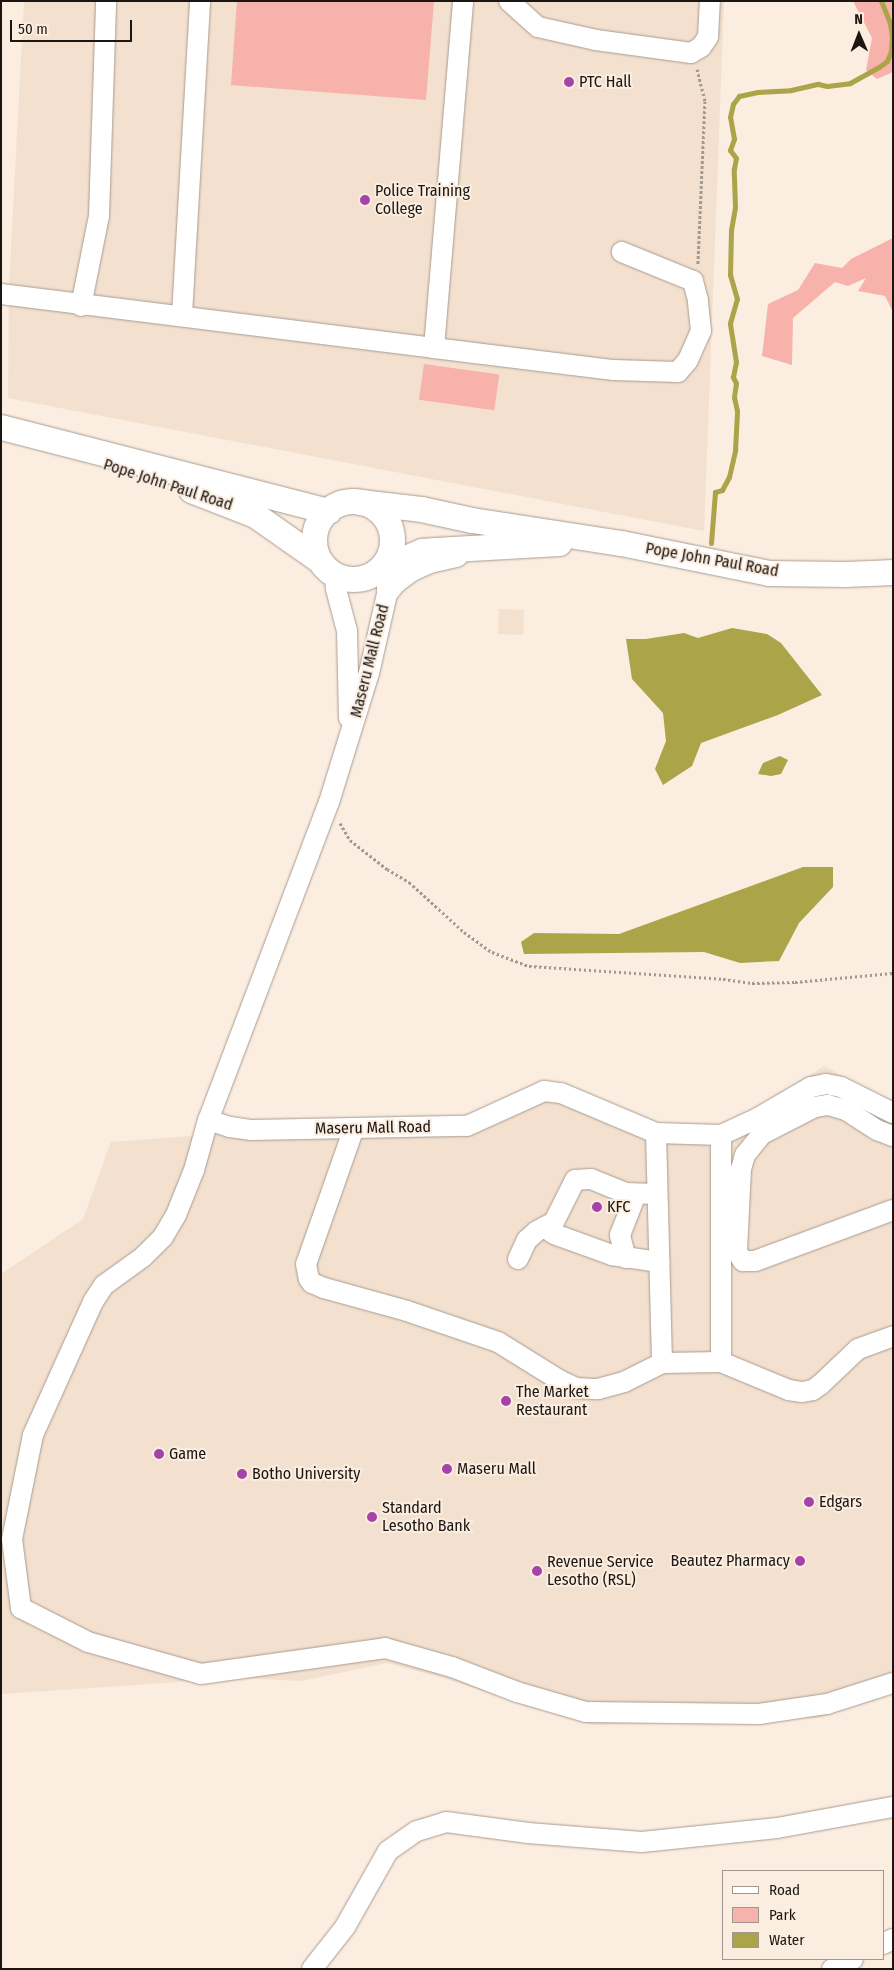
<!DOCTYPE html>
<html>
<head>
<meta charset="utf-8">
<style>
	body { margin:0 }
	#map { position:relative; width:894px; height:1970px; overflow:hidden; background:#fbede0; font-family:"Fira Sans Condensed",sans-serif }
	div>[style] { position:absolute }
	.built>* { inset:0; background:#f3e0ce; transform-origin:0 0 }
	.green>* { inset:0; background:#f6b2ab; transform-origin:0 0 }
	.water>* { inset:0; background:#aca448 }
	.stream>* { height:5px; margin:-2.5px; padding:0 2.5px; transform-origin:2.5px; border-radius:2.5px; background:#aca448 }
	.path>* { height:3px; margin-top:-1.5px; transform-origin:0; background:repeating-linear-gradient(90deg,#a3998f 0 2.5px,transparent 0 5px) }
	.roads { filter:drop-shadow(0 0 1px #a89b90) drop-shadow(0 0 1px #a89b90) }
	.minor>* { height:20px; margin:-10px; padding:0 10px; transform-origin:10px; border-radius:10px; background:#fff }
	.major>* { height:25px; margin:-12.5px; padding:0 12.5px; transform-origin:12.5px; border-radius:12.5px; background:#fff }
	.major>.ring { margin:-12.5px; padding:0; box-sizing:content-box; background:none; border:25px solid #fff; border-radius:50% }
	.dots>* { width:14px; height:14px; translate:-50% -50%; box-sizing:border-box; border:2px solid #fbede0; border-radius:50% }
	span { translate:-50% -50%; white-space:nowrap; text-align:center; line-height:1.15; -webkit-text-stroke:4px #fbede0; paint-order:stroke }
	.poi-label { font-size:16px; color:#1b1612 }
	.left { translate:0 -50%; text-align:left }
	.right { translate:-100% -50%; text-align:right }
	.street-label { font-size:16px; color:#1b1612 }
	.frame { position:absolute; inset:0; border:2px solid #1b1612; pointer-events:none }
	.legend { position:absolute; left:722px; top:1870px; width:162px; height:90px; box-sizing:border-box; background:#fbede0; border:1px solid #a1978e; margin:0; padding:6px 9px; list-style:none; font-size:15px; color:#1b1612 }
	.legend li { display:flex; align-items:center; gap:10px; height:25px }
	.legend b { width:25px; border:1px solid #a1978e }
	.north { position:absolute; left:834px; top:10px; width:50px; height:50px; -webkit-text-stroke:4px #fbede0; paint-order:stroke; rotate:359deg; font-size:14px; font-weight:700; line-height:20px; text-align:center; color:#1b1612 }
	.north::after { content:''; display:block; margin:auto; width:18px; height:22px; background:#1b1612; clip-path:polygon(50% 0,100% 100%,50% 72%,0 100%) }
	.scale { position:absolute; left:10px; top:20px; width:122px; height:22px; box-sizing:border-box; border:2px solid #1b1612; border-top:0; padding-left:6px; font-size:15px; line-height:18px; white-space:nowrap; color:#1b1612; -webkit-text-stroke:4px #fbede0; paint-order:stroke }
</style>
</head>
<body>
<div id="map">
	<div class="built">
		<i style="clip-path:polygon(24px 1px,724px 1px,704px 531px,8px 398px,9px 288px)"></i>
		<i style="left:499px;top:609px;width:25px;height:25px;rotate:2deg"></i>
		<i style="clip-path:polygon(824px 1066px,893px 1103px,893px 1692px,820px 1718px,592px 1725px,443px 1678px,387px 1663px,301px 1681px,238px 1678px,1px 1694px,1px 1274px,83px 1219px,111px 1142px,378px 1122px,469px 1123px,547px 1081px,658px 1130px,721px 1131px)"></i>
	</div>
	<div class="green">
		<i style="clip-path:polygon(237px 1px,434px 1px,426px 100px,231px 85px)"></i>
		<i style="clip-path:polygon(853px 1px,893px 1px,893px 70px,891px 73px,877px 79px,866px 70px,872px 38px)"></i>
		<i style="clip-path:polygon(893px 238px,893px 312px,885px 296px,858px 291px,866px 278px,848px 286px,835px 282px,793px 318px,792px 365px,762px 356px,768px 304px,798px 290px,815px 263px,842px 268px,851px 259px)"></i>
		<i style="left:424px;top:364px;width:76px;height:36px;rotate:8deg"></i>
	</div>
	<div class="water">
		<i style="clip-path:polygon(732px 628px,767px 634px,781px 643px,822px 695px,778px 715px,701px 743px,692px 766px,663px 785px,655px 769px,666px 741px,663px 713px,632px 679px,626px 639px,646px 639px,684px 633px,698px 638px)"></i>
		<i style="clip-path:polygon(780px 756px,788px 760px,781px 774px,771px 776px,758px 774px,763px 763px)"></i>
		<i style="clip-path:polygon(803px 867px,833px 867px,833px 887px,799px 923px,779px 961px,740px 963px,704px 952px,524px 954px,521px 942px,534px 933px,619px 934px)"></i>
	</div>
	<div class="stream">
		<i style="left:711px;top:543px;width:51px;rotate:-85.5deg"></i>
		<i style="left:715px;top:492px;width:7px;rotate:-16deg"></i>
		<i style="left:722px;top:490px;width:15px;rotate:-62deg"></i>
		<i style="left:729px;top:477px;width:28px;rotate:-77deg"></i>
		<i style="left:735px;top:450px;width:39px;rotate:-87deg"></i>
		<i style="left:737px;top:411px;width:14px;rotate:-102deg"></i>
		<i style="left:734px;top:397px;width:14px;rotate:-82deg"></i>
		<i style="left:736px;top:383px;width:7px;rotate:-117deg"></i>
		<i style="left:733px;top:377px;width:15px;rotate:-79deg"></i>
		<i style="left:736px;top:362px;width:39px;rotate:-99deg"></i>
		<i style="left:730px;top:323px;width:25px;rotate:-74deg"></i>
		<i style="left:737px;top:299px;width:25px;rotate:-106deg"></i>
		<i style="left:730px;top:275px;width:45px;rotate:-88.7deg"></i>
		<i style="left:731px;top:230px;width:23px;rotate:-80deg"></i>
		<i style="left:735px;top:207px;width:38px;rotate:-92deg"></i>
		<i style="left:734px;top:169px;width:11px;rotate:-80deg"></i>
		<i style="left:736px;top:158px;width:10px;rotate:-127deg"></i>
		<i style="left:730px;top:150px;width:12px;rotate:-70deg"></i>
		<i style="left:734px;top:139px;width:22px;rotate:-100deg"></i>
		<i style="left:730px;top:117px;width:13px;rotate:-77deg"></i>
		<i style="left:733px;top:104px;width:10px;rotate:-53deg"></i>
		<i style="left:739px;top:96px;width:19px;rotate:-12deg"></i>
		<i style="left:758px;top:92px;width:33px;rotate:-3deg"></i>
		<i style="left:791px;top:90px;width:28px;rotate:-13deg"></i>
		<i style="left:818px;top:84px;width:9px;rotate:13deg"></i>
		<i style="left:827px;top:86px;width:23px;rotate:-7deg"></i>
		<i style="left:850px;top:83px;width:33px;rotate:-29deg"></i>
		<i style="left:879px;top:67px;width:10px;rotate:-37deg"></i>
		<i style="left:887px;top:61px;width:11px;rotate:-68deg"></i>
		<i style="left:891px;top:51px;width:14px;rotate:-86deg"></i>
		<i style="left:892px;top:37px;width:14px;rotate:-98deg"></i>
		<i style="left:890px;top:23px;width:24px;rotate:-112deg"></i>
	</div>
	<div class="path">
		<i style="left:697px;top:69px;width:33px;rotate:76deg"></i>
		<i style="left:705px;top:101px;width:163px;rotate:92.5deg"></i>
		<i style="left:340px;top:823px;width:20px;rotate:60deg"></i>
		<i style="left:350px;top:840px;width:47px;rotate:38.1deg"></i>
		<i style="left:387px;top:869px;width:26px;rotate:31deg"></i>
		<i style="left:409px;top:882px;width:74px;rotate:42.3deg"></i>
		<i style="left:464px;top:932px;width:34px;rotate:36deg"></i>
		<i style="left:492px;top:952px;width:40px;rotate:21deg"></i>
		<i style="left:529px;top:966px;width:194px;rotate:3.8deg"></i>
		<i style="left:723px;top:979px;width:29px;rotate:8deg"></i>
		<i style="left:752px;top:983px;width:43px;rotate:-1.3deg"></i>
		<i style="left:795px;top:982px;width:98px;rotate:-5.2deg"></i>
	</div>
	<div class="roads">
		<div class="minor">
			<i style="left:509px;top:1px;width:39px;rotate:42deg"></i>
			<i style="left:538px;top:27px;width:59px;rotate:12.6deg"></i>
			<i style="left:596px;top:40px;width:96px;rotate:7.8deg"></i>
			<i style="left:691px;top:53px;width:12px;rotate:-31deg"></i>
			<i style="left:701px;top:47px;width:12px;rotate:-55deg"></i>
			<i style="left:708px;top:37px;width:36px;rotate:-87deg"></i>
			<i style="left:1px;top:294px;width:436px;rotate:7.1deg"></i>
			<i style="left:434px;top:348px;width:348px;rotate:-85.2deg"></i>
			<i style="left:81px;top:306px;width:92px;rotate:-78.7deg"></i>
			<i style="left:99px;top:216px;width:215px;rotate:-88.1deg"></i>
			<i style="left:182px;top:315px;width:315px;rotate:-86.7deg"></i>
			<i style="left:434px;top:348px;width:181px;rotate:7deg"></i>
			<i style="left:614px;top:370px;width:64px;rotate:1.8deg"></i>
			<i style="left:678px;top:372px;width:16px;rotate:-50deg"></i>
			<i style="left:688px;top:360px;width:32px;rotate:-66deg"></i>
			<i style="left:701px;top:331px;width:31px;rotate:-96deg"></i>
			<i style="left:698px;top:300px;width:20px;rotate:-105deg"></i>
			<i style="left:693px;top:281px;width:77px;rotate:-157.8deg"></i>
			<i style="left:383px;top:565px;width:10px;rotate:66deg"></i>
			<i style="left:387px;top:574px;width:20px;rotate:90deg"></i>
			<i style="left:387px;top:594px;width:81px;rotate:102.8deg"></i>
			<i style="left:369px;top:673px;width:135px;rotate:107.2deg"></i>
			<i style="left:329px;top:802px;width:340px;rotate:110.8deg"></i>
			<i style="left:208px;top:1120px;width:52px;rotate:105.6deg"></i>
			<i style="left:194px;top:1170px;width:48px;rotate:111.8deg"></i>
			<i style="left:176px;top:1215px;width:26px;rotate:121deg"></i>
			<i style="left:163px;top:1237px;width:28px;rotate:135deg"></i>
			<i style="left:143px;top:1257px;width:48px;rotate:144.3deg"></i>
			<i style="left:104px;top:1285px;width:20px;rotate:123deg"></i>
			<i style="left:93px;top:1302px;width:146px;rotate:114.3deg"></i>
			<i style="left:33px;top:1435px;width:106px;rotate:101.4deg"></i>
			<i style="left:12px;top:1539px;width:70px;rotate:82.6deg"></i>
			<i style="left:21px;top:1608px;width:75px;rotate:26.9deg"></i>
			<i style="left:88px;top:1642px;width:117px;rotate:15.8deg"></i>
			<i style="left:201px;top:1674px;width:186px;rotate:-8deg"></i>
			<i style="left:385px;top:1648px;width:70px;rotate:15.8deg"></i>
			<i style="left:452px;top:1667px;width:70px;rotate:21deg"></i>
			<i style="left:517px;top:1692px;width:72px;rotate:16.2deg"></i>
			<i style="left:586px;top:1712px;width:173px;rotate:0.7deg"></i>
			<i style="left:759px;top:1714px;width:69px;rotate:-8.4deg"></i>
			<i style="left:827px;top:1704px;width:69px;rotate:-17.7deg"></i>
			<i style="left:335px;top:575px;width:14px;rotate:86deg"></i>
			<i style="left:336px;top:589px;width:43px;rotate:75.3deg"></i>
			<i style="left:347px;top:631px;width:87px;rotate:88.7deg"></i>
			<i style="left:387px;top:594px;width:14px;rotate:-51deg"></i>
			<i style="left:396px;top:583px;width:20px;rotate:-37deg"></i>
			<i style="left:412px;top:571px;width:20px;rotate:-24deg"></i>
			<i style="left:430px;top:563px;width:28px;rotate:-13deg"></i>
			<i style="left:758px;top:1118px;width:16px;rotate:76deg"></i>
			<i style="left:762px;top:1134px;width:27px;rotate:129deg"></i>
			<i style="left:745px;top:1155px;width:15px;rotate:106deg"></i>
			<i style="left:741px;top:1169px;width:83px;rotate:92.8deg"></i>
			<i style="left:737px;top:1252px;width:11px;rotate:56deg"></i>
			<i style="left:743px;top:1261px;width:12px"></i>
			<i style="left:755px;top:1261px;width:147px;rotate:-20.3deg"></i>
			<i style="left:208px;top:1120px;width:23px;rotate:18deg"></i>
			<i style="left:230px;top:1127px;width:22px;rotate:8deg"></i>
			<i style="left:252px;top:1130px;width:215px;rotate:-1.1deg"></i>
			<i style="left:467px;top:1126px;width:85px;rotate:-24.4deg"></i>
			<i style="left:544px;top:1091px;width:17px;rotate:7deg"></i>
			<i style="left:561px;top:1093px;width:103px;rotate:22.8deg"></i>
			<i style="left:656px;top:1133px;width:65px;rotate:1.8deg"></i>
			<i style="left:721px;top:1135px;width:41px;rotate:-24.7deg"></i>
			<i style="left:758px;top:1118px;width:61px;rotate:-30.3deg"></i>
			<i style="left:811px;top:1087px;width:15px;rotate:-11deg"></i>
			<i style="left:826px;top:1084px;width:15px;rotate:11deg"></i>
			<i style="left:841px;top:1087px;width:58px;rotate:26.6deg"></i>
			<i style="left:354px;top:1128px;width:144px;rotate:109.4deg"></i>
			<i style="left:306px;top:1264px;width:15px;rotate:79deg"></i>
			<i style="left:309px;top:1279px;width:5px;rotate:53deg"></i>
			<i style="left:312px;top:1283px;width:13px;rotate:23deg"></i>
			<i style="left:324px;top:1288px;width:86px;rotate:15.5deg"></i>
			<i style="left:407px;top:1311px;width:96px;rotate:18.8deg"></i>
			<i style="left:498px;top:1342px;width:72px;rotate:31.9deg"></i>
			<i style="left:559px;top:1380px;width:19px;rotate:25deg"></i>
			<i style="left:576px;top:1388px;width:22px;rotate:3deg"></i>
			<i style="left:598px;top:1389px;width:27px;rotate:-15deg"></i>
			<i style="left:624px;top:1382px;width:42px;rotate:-26.6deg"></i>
			<i style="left:662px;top:1363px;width:59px;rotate:-1deg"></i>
			<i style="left:721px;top:1362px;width:74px;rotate:22.4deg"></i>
			<i style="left:789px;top:1390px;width:13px;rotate:9deg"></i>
			<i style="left:802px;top:1392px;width:11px;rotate:-10deg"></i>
			<i style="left:813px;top:1390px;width:9px;rotate:-36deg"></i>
			<i style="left:820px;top:1385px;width:52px;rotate:-43.5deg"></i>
			<i style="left:858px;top:1349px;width:37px;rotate:-20deg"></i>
			<i style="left:656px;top:1133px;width:230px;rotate:88.5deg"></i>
			<i style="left:762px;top:1134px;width:59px;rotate:-27deg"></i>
			<i style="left:815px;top:1107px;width:13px;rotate:-9deg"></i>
			<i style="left:828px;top:1105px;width:19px;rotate:16deg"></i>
			<i style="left:846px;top:1110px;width:37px;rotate:33deg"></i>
			<i style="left:877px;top:1130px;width:17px;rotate:21deg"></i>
			<i style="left:544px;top:1227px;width:12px;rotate:35deg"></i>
			<i style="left:554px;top:1234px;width:62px;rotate:19.9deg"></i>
			<i style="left:612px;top:1255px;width:48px;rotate:8.5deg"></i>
			<i style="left:626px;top:1258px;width:24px;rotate:-105deg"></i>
			<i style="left:620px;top:1235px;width:44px;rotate:-68.7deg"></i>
			<i style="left:518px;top:1259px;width:21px;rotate:-65deg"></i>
			<i style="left:527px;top:1240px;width:13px;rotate:-42deg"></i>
			<i style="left:537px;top:1231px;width:19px;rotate:-28deg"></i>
			<i style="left:554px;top:1222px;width:47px;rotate:-63.4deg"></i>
			<i style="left:575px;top:1180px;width:16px;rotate:-4deg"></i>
			<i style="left:591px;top:1179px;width:37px;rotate:22deg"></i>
			<i style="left:625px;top:1193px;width:32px;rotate:2deg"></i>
			<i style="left:721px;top:1362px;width:227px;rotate:-90deg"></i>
			<i style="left:883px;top:1944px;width:11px;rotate:-27deg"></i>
			<i style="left:312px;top:1969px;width:53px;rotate:-51.8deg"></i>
			<i style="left:345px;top:1927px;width:87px;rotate:-60.5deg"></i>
			<i style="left:388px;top:1851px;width:35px;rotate:-35deg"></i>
			<i style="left:417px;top:1831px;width:30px;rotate:-17deg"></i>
			<i style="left:446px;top:1822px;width:83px;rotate:7.6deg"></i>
			<i style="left:528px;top:1833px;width:114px;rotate:4.5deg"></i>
			<i style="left:642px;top:1842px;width:136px;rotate:-5.9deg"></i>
			<i style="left:777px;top:1828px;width:118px;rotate:-10.3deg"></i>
			<i style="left:832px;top:1969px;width:23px;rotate:-25deg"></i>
		</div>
		<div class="major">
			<i style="left:1px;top:427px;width:338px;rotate:14.4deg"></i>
			<i style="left:191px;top:490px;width:69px;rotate:21.3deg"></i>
			<i style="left:255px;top:515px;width:78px;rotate:35.1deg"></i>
			<i class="ring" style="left:314px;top:501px;width:53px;height:53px"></i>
			<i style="left:360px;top:502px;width:61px;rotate:6.5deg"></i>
			<i style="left:421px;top:509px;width:52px;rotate:12.2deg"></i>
			<i style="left:472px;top:520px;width:151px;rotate:8.8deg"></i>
			<i style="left:621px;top:543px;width:151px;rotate:11.5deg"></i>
			<i style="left:769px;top:573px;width:76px;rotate:0.8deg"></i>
			<i style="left:845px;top:574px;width:48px;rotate:-2.4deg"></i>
			<i style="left:385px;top:563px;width:6px;rotate:9deg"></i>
			<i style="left:391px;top:564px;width:34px;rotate:-23deg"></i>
			<i style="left:422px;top:551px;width:13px;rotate:-4deg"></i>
			<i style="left:435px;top:550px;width:124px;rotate:-3.2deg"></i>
		</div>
	</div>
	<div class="dots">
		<i style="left:569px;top:82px;background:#a643a9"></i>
		<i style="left:365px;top:200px;background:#a643a9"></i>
		<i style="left:597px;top:1207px;background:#a643a9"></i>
		<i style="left:506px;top:1401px;background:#a643a9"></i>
		<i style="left:159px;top:1454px;background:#a643a9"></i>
		<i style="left:447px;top:1469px;background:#a643a9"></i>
		<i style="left:242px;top:1474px;background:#a643a9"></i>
		<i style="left:809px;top:1502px;background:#a643a9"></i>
		<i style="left:372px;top:1517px;background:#a643a9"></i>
		<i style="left:800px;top:1561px;background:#a643a9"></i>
		<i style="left:537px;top:1571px;background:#a643a9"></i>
	</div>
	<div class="poi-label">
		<span class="left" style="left:579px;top:82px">PTC Hall</span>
		<span class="left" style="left:375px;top:200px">Police Training<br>College</span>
		<span class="left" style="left:607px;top:1207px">KFC</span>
		<span class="left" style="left:516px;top:1401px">The Market<br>Restaurant</span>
		<span class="left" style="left:169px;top:1454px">Game</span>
		<span class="left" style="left:457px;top:1469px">Maseru Mall</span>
		<span class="left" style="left:252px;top:1474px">Botho University</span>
		<span class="left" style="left:819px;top:1502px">Edgars</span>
		<span class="left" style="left:382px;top:1517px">Standard<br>Lesotho Bank</span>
		<span class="right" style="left:790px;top:1561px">Beautez Pharmacy</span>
		<span class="left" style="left:547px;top:1571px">Revenue Service<br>Lesotho (RSL)</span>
	</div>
	<div class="street-label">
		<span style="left:168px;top:485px;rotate:18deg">Pope John Paul Road</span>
		<span style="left:712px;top:560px;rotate:10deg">Pope John Paul Road</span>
		<span style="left:370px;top:661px;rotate:-76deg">Maseru Mall Road</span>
		<span style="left:373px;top:1128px;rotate:-1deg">Maseru Mall Road</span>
	</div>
	<div class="frame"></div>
	<ul class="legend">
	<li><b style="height:6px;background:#fff"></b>Road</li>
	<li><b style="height:14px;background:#f6b2ab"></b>Park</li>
	<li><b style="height:14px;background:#aca448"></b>Water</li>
	</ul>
	<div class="north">N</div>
	<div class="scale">50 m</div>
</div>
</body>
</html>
